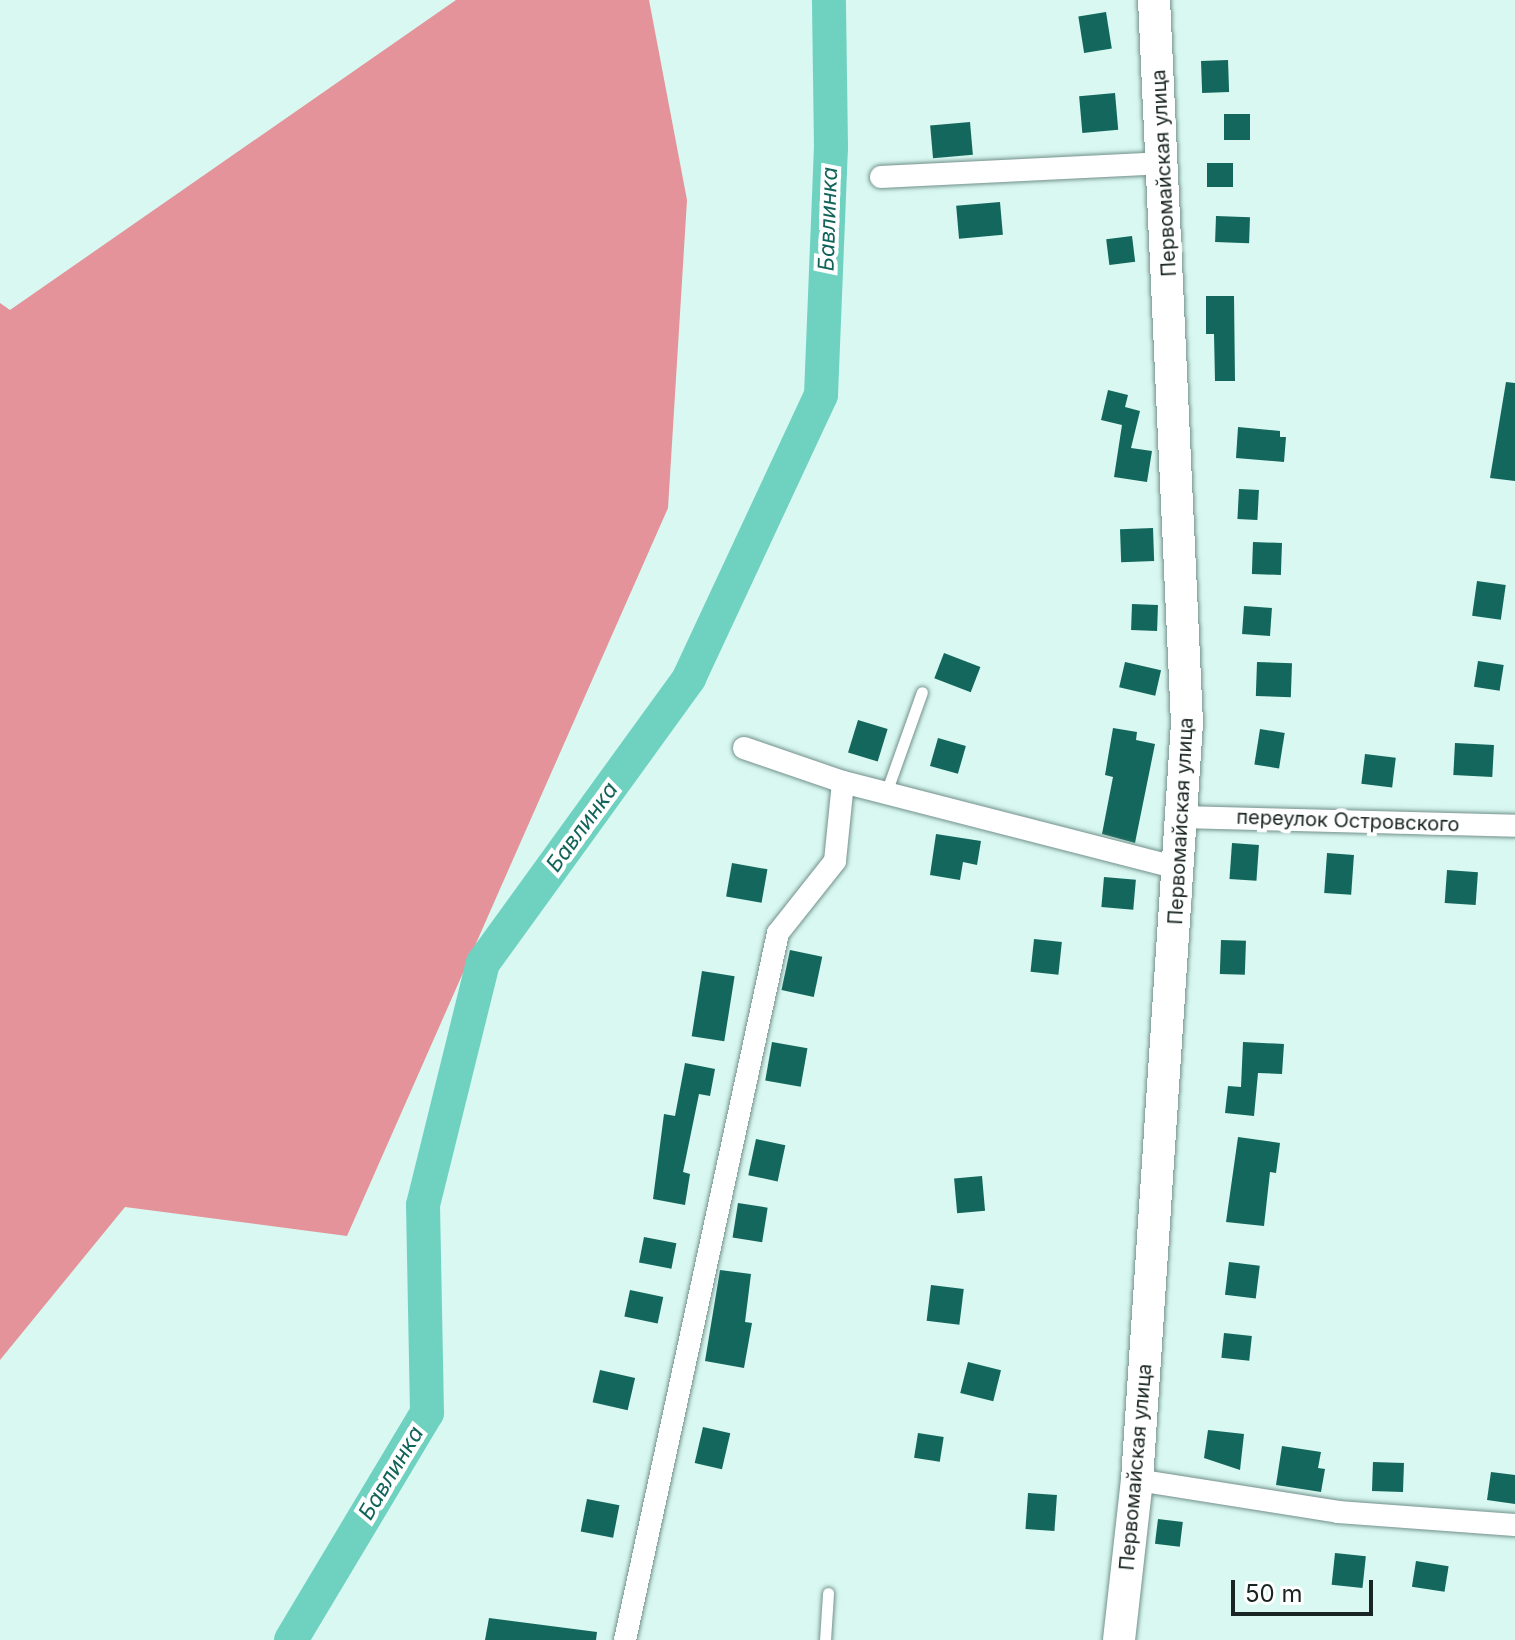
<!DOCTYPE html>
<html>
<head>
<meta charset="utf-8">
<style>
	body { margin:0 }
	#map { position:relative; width:1515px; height:1640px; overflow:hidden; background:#d8f8f1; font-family:Inter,sans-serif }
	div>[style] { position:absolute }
	.forest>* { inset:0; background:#e39399 }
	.river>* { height:34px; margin:-17px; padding:0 17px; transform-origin:17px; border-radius:17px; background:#6fd2c1 }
	.building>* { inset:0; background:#13675c; transform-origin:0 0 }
	.roads { filter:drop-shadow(0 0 2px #73908b) drop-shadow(0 0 2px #73908b) }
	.lane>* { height:11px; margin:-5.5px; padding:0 5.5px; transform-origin:5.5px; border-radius:5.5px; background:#fff }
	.street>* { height:22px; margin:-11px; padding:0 11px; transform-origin:11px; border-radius:11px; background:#fff }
	.secondary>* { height:32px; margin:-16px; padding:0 16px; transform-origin:16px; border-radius:16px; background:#fff }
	span { translate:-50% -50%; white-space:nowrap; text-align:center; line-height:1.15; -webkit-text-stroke:8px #fff; paint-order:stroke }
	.street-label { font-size:20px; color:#192522 }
	.water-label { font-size:22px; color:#116459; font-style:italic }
	.scale { position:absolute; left:1231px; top:1580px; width:142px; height:36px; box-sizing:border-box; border:4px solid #192522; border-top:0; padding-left:10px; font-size:24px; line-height:28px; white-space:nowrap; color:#192522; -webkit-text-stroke:6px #fff; paint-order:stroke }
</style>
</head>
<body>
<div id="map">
	<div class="forest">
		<i style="clip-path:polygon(456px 0,649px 0,687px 200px,668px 508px,347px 1236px,125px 1207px,0 1360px,0 303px,10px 310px)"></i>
	</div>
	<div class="river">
		<i style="left:291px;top:1640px;width:265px;rotate:-59.1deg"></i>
		<i style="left:427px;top:1413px;width:208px;rotate:-91.1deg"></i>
		<i style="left:423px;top:1205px;width:249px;rotate:-76.1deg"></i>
		<i style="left:483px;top:963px;width:352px;rotate:-54.1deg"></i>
		<i style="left:689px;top:678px;width:312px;rotate:-65deg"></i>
		<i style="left:821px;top:395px;width:247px;rotate:-87.7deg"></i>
		<i style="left:831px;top:148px;width:148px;rotate:-90.8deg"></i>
	</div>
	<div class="building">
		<i style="left:1106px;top:12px;width:37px;height:28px;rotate:81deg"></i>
		<i style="left:1228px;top:60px;width:32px;height:27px;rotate:88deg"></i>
		<i style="left:1115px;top:93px;width:37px;height:36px;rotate:85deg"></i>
		<i style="left:1224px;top:114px;width:26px;height:26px"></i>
		<i style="left:970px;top:122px;width:33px;height:40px;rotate:85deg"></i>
		<i style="left:1207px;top:163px;width:26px;height:24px"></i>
		<i style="left:1000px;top:202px;width:33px;height:44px;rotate:85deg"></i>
		<i style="left:1216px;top:216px;width:34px;height:26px;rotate:2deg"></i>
		<i style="left:1132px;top:236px;width:26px;height:26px;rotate:83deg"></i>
		<i style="clip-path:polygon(1206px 296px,1234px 296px,1235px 381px,1215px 381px,1214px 334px,1206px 334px)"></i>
		<i style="clip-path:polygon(1506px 382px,1515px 383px,1515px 481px,1490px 478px)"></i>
		<i style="clip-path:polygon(1108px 390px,1128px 395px,1125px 407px,1140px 411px,1131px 448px,1152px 451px,1147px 482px,1114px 477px,1122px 425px,1101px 420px)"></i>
		<i style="clip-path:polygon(1238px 427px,1280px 431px,1280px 437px,1286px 437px,1284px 462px,1236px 458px)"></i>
		<i style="left:1239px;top:489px;width:20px;height:30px;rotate:3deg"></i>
		<i style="left:1153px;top:528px;width:33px;height:33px;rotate:88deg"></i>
		<i style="left:1253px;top:542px;width:29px;height:32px;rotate:2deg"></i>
		<i style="left:1477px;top:581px;width:29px;height:35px;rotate:8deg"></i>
		<i style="left:1132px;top:604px;width:26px;height:26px;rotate:2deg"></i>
		<i style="left:1244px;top:606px;width:28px;height:28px;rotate:4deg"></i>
		<i style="left:944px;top:653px;width:39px;height:27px;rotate:21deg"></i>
		<i style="left:1478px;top:661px;width:26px;height:26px;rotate:9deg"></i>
		<i style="left:1125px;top:662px;width:37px;height:26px;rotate:13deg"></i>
		<i style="left:1257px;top:662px;width:35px;height:34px;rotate:2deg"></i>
		<i style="left:858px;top:720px;width:31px;height:34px;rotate:17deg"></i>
		<i style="clip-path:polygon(1113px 728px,1137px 732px,1136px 740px,1155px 744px,1135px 843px,1102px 834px,1113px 777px,1105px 775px)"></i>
		<i style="left:1260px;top:729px;width:25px;height:36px;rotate:9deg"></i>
		<i style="left:938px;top:738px;width:29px;height:29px;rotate:16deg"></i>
		<i style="left:1455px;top:743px;width:39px;height:32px;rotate:3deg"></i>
		<i style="left:1365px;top:754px;width:31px;height:30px;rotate:7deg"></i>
		<i style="clip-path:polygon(936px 834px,981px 841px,977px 865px,963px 862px,960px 880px,930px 875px)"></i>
		<i style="left:1232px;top:843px;width:27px;height:36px;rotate:4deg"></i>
		<i style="left:1327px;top:853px;width:27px;height:40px;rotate:4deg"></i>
		<i style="left:732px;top:863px;width:36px;height:34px;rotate:10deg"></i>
		<i style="left:1447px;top:870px;width:31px;height:33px;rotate:4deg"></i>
		<i style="left:1104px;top:877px;width:32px;height:30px;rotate:5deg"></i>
		<i style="left:1034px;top:939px;width:28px;height:33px;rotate:6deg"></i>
		<i style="left:1221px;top:940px;width:25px;height:34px;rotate:2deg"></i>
		<i style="left:790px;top:950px;width:33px;height:41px;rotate:12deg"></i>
		<i style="left:702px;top:971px;width:33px;height:66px;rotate:9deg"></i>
		<i style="left:772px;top:1042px;width:36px;height:39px;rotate:10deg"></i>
		<i style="clip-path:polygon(1243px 1042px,1284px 1044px,1282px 1074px,1258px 1073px,1254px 1116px,1225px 1113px,1228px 1086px,1241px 1087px)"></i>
		<i style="clip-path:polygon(685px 1063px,715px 1069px,710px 1096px,699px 1094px,683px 1172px,690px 1174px,685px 1205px,653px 1199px,664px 1114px,675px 1116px)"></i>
		<i style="clip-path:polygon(1238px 1137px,1280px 1143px,1276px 1173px,1270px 1172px,1264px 1226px,1226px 1222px)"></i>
		<i style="left:756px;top:1139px;width:30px;height:37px;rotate:12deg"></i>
		<i style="left:982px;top:1176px;width:35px;height:28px;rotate:85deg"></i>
		<i style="left:738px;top:1203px;width:30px;height:35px;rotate:9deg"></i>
		<i style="left:644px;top:1237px;width:33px;height:26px;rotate:11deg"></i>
		<i style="left:1229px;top:1262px;width:31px;height:33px;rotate:7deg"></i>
		<i style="clip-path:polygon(720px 1270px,751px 1274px,745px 1322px,752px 1323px,744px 1368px,705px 1361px)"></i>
		<i style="left:931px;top:1285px;width:33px;height:36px;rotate:7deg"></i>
		<i style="left:630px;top:1290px;width:34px;height:27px;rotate:12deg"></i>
		<i style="left:1224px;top:1333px;width:28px;height:25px;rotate:6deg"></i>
		<i style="left:968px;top:1362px;width:34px;height:32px;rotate:14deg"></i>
		<i style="left:600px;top:1370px;width:36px;height:33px;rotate:13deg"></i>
		<i style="left:703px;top:1427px;width:28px;height:37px;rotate:13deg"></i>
		<i style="clip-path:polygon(1208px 1430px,1244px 1434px,1240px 1470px,1204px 1458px)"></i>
		<i style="left:918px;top:1433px;width:26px;height:25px;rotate:9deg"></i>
		<i style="clip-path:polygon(1282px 1446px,1321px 1452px,1318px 1468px,1325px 1469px,1321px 1492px,1276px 1485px)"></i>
		<i style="left:1373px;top:1462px;width:31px;height:29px;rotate:2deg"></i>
		<i style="clip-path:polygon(1491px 1472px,1515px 1475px,1515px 1504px,1487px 1500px)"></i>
		<i style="left:1028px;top:1493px;width:29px;height:36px;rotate:4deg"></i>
		<i style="left:587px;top:1499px;width:33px;height:33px;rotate:11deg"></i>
		<i style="left:1158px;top:1519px;width:25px;height:25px;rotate:7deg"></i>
		<i style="left:1335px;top:1553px;width:31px;height:32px;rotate:6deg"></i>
		<i style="left:1416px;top:1561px;width:33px;height:26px;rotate:9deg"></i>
		<i style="clip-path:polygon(489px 1618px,597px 1632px,596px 1640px,485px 1640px)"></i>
	</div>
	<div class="roads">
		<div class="lane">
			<i style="left:886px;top:793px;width:107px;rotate:-70.4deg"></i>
			<i style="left:825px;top:1640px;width:47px;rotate:-86.3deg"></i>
		</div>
		<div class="street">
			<i style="left:881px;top:177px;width:284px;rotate:-2.8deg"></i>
			<i style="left:744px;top:748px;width:105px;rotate:19deg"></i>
			<i style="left:843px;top:782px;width:349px;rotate:14.4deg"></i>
			<i style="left:1182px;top:817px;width:333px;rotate:1.5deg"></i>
			<i style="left:1137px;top:1480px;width:204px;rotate:9deg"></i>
			<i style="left:1338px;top:1512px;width:177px;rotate:4.2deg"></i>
			<i style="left:625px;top:1640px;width:723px;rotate:-77.79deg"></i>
			<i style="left:778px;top:933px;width:92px;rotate:-51.6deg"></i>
			<i style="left:835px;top:861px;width:79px;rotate:-84.2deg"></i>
		</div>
		<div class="secondary">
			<i style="left:1119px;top:1640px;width:161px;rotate:-83.6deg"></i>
			<i style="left:1137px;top:1480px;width:759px;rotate:-86.22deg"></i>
			<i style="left:1187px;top:723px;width:724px;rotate:-92.61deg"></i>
		</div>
	</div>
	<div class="street-label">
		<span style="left:1164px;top:173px;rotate:-93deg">Первомайская улица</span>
		<span style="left:1181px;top:821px;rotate:-87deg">Первомайская улица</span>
		<span style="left:1348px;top:821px;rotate:2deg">переулок Островского</span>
		<span style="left:1136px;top:1467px;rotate:-85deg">Первомайская улица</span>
	</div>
	<div class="water-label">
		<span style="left:828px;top:219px;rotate:-88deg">Бавлинка</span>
		<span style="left:582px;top:827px;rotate:-54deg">Бавлинка</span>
		<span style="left:391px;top:1473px;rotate:-59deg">Бавлинка</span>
	</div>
	<div class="scale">50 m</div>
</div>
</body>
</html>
